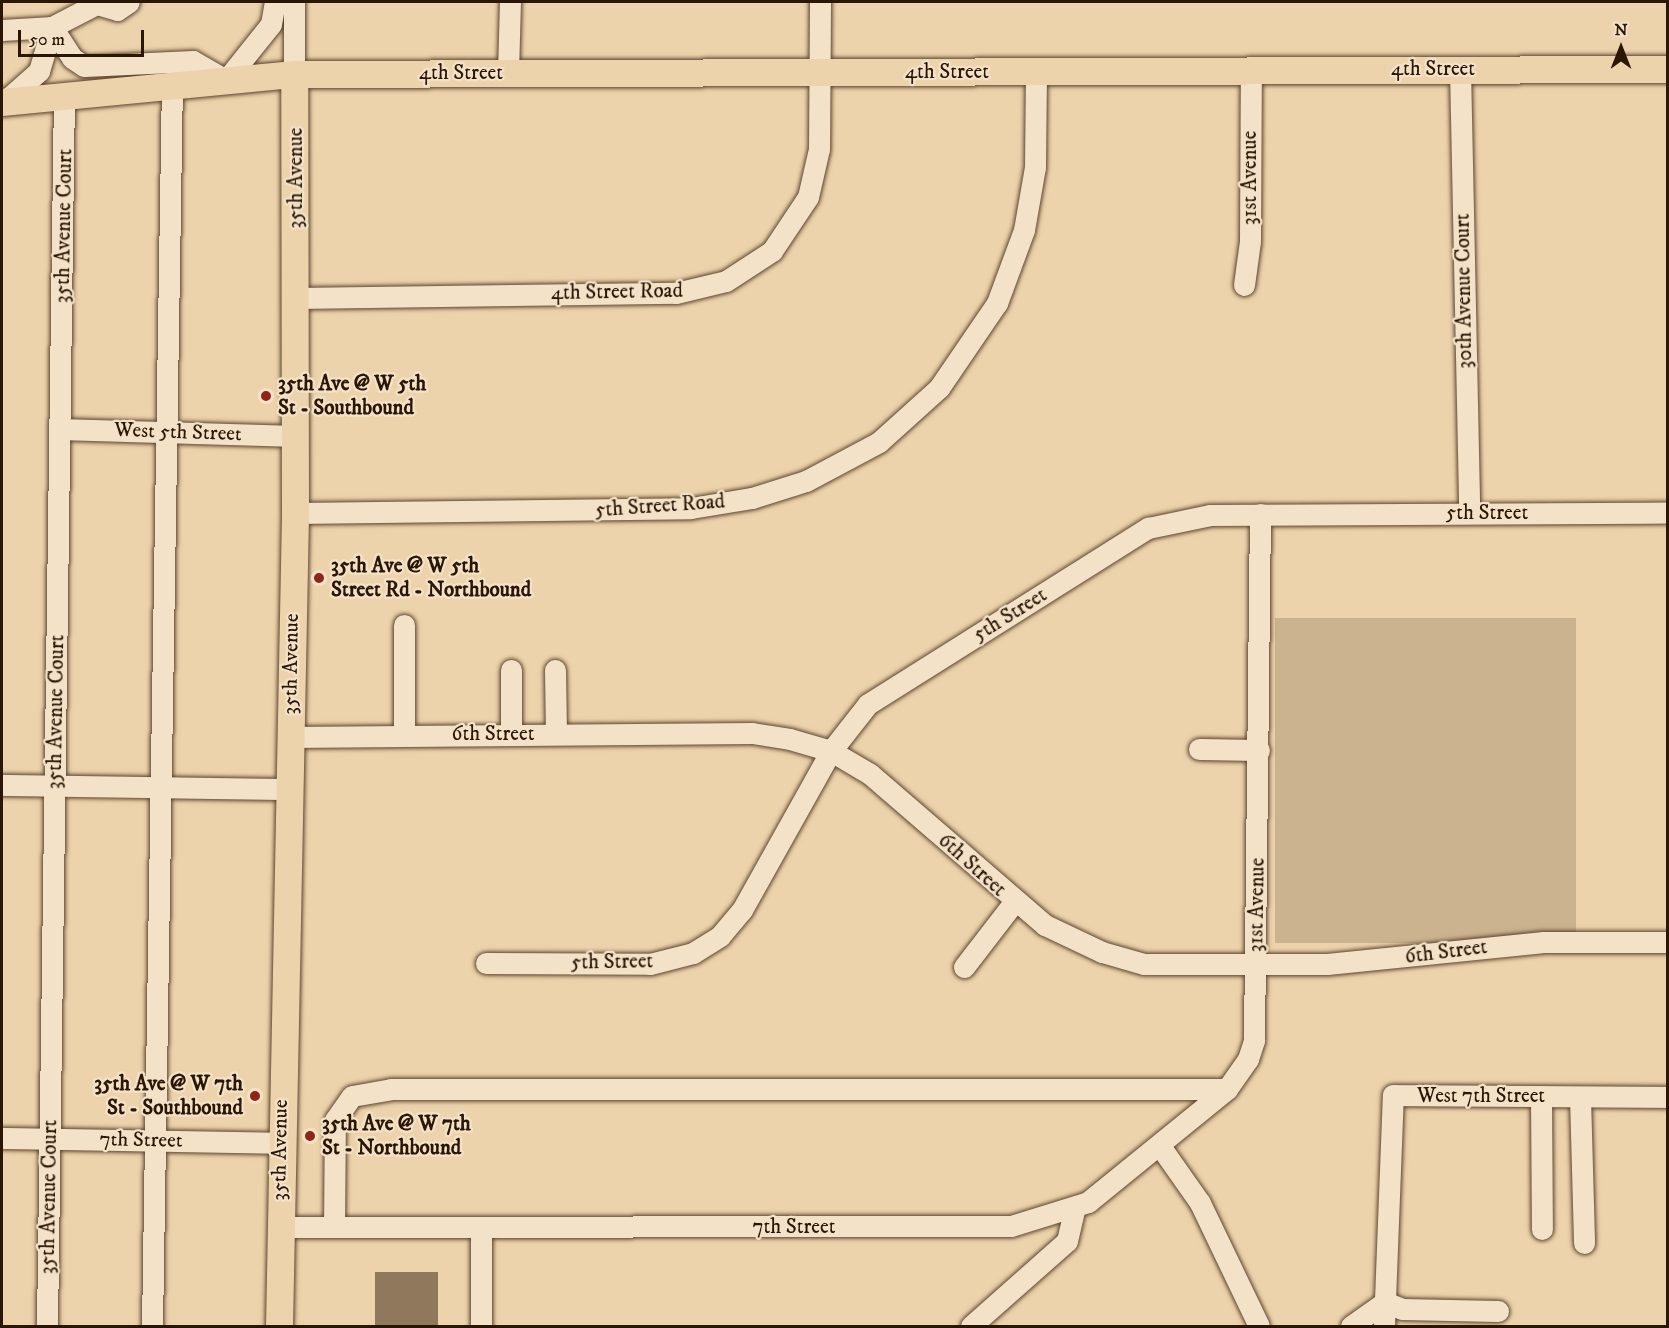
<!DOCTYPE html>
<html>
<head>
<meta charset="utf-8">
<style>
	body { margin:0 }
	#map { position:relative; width:1669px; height:1328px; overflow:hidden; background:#edd3ab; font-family:"IM FELL DW Pica",serif }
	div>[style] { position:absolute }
	.green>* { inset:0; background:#ccb38f; transform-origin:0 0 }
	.building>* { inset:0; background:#90785c; transform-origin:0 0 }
	.roads { filter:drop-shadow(0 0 2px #5c452f) drop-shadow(0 0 2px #5c452f) }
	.minor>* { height:21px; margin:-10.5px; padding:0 10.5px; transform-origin:10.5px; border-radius:10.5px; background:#f3e2c8 }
	.major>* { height:27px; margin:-13.5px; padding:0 13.5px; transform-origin:13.5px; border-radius:13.5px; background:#edd3ab }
	.dots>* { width:16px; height:16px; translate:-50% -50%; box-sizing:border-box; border:3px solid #f3e2c8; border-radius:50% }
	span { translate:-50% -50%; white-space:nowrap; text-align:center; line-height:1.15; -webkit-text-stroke:4.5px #f3e2c8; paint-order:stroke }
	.street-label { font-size:21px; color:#2b1606 }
	.poi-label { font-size:21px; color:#2b1606; font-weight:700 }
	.left { translate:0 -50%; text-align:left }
	.right { translate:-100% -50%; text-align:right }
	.frame { position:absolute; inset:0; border:3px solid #2b1606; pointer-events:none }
	.north { position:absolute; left:1591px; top:18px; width:60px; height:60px; -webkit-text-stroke:4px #f3e2c8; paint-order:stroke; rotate:0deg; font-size:16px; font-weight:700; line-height:24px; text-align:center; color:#2b1606 }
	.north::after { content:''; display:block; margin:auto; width:21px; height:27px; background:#2b1606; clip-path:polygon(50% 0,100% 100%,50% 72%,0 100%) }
	.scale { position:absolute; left:18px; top:30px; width:126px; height:27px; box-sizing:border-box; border:3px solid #2b1606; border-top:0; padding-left:8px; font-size:18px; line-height:21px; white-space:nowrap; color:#2b1606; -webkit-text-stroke:4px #f3e2c8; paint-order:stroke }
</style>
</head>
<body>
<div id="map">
	<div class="green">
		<i style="left:1275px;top:618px;width:301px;height:325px"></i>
	</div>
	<div class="building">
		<i style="left:375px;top:1272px;width:63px;height:54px"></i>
	</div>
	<div class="roads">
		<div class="minor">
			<i style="left:294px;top:2px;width:72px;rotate:90deg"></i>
			<i style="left:100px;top:5px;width:18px;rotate:16deg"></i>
			<i style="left:117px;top:10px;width:14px;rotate:-34deg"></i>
			<i style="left:52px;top:27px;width:37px;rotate:57deg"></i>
			<i style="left:72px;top:58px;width:14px;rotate:34deg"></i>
			<i style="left:84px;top:66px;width:109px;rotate:-2.6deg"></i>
			<i style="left:193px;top:61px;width:36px;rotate:30deg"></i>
			<i style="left:2px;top:30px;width:50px;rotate:-3.4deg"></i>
			<i style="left:52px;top:27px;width:54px;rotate:-27.5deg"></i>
			<i style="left:1460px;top:69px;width:444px;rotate:88.8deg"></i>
			<i style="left:508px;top:73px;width:71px;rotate:-88.4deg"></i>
			<i style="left:227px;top:79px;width:70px;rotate:-51.3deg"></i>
			<i style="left:271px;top:24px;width:22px;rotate:-80deg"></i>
			<i style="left:4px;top:102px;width:47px;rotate:-41.5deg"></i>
			<i style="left:39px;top:71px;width:46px;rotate:-73.5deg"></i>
			<i style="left:1244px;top:285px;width:44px;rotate:-82.2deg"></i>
			<i style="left:1250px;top:241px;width:171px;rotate:-89.7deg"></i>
			<i style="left:296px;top:298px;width:380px;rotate:-0.8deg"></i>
			<i style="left:676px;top:293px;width:51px;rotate:-13.5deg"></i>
			<i style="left:726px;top:281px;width:55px;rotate:-33.1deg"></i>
			<i style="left:772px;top:251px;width:65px;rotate:-56.3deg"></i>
			<i style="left:808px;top:197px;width:49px;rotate:-77.1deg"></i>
			<i style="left:819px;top:149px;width:147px;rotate:-89.6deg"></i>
			<i style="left:61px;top:429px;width:234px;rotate:1.7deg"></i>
			<i style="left:295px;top:513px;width:396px;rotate:-0.7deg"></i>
			<i style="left:691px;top:508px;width:62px;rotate:-9.3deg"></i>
			<i style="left:752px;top:498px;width:57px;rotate:-17.5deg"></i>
			<i style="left:806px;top:481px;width:83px;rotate:-28.1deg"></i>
			<i style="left:879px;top:442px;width:81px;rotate:-42deg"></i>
			<i style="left:939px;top:388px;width:103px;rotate:-55.7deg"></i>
			<i style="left:997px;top:303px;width:78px;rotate:-69.7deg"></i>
			<i style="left:1024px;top:230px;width:64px;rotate:-80.1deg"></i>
			<i style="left:1035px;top:167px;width:96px;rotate:-89.4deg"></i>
			<i style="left:404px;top:625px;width:110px;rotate:90deg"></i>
			<i style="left:511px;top:670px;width:64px;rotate:90deg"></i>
			<i style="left:555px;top:670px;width:64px;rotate:89.1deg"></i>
			<i style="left:289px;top:737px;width:463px;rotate:-0.5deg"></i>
			<i style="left:752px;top:733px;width:38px;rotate:9deg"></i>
			<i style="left:790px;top:739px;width:43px;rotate:16.3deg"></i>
			<i style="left:831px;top:751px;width:45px;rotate:30.5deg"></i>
			<i style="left:870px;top:774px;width:231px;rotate:40.8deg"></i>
			<i style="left:1045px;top:925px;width:63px;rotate:25.3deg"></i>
			<i style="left:1102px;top:952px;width:44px;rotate:15.9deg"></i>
			<i style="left:1144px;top:964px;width:183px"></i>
			<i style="left:1327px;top:964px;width:218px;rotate:-5.8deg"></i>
			<i style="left:1544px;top:942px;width:124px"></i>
			<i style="left:1199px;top:749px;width:60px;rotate:1deg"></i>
			<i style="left:2px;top:785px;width:286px;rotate:0.8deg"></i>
			<i style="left:486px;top:963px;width:164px;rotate:0.3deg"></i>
			<i style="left:650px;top:964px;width:44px;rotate:-14.3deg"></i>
			<i style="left:693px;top:953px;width:32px;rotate:-32deg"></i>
			<i style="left:720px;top:936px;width:34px;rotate:-50deg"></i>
			<i style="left:742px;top:910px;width:182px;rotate:-60.8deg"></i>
			<i style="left:831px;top:751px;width:60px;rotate:-51.8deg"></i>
			<i style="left:868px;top:704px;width:331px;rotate:-32.2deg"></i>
			<i style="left:1148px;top:528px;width:63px;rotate:-11.8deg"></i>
			<i style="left:1210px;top:515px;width:458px;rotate:-0.3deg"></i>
			<i style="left:964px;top:967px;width:82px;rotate:-52.4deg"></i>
			<i style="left:1541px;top:1096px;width:133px;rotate:89.6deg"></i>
			<i style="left:1580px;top:1097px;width:146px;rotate:88.4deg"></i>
			<i style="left:2px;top:1138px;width:278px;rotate:1deg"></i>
			<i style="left:1160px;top:1146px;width:70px;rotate:54.9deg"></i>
			<i style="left:1200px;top:1203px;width:136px;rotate:64.4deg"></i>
			<i style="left:280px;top:1227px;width:731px;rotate:-0.08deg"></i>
			<i style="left:1011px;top:1226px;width:81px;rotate:-17.3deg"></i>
			<i style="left:1088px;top:1202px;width:179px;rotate:-39.1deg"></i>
			<i style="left:1227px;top:1089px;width:37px;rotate:-55deg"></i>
			<i style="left:1248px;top:1059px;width:20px;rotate:-72deg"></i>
			<i style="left:1254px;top:1040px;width:526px;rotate:-89.35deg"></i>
			<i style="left:334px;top:1227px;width:107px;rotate:-89.5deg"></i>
			<i style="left:335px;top:1120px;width:29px;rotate:-55deg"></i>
			<i style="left:352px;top:1096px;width:40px;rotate:-10deg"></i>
			<i style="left:391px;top:1089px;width:836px"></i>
			<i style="left:481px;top:1227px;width:99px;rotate:90deg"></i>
			<i style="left:47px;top:1326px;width:1229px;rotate:-89.21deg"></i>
			<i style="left:152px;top:1326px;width:1242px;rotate:-89.08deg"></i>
			<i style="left:971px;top:1326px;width:128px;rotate:-41.5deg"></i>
			<i style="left:1067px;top:1241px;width:35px;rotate:-77deg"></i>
			<i style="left:1351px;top:1326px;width:42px;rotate:-35.2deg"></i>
			<i style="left:1385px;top:1302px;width:18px;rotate:22deg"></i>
			<i style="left:1402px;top:1309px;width:96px;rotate:1.2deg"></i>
			<i style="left:1384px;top:1326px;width:231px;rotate:-87.8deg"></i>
			<i style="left:1393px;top:1095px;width:275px;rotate:0.4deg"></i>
		</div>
		<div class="major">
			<i style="left:2px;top:102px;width:293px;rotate:-5.5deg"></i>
			<i style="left:294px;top:74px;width:1374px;rotate:-0.21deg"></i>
			<i style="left:279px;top:1326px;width:813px;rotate:-88.87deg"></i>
			<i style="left:295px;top:513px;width:439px;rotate:-90.1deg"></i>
		</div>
	</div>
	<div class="dots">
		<i style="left:266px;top:396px;background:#8f2418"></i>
		<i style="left:319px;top:578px;background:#8f2418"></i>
		<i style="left:255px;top:1096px;background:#8f2418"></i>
		<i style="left:310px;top:1136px;background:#8f2418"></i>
	</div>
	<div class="street-label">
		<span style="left:1433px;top:69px">4th Street</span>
		<span style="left:947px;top:72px">4th Street</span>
		<span style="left:461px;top:73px">4th Street</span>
		<span style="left:296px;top:178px;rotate:-90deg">35th Avenue</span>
		<span style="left:1250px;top:178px;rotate:-90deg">31st Avenue</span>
		<span style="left:64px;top:226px;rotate:-89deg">35th Avenue Court</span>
		<span style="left:1464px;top:291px;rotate:-91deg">30th Avenue Court</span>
		<span style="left:617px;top:292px;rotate:-1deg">4th Street Road</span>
		<span style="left:178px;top:432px;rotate:2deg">West 5th Street</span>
		<span style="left:660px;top:506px;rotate:-4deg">5th Street Road</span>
		<span style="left:1487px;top:513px">5th Street</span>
		<span style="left:1010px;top:615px;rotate:-32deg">5th Street</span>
		<span style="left:291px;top:664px;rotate:-89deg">35th Avenue</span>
		<span style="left:56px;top:712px;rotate:-89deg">35th Avenue Court</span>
		<span style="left:493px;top:734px">6th Street</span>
		<span style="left:972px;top:865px;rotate:42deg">6th Street</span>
		<span style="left:1257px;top:905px;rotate:-89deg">31st Avenue</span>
		<span style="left:1446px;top:952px;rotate:-7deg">6th Street</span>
		<span style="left:612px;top:962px;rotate:-1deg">5th Street</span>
		<span style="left:1481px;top:1096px">West 7th Street</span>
		<span style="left:141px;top:1140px;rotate:1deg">7th Street</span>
		<span style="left:280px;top:1150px;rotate:-89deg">35th Avenue</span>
		<span style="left:49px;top:1197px;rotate:-89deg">35th Avenue Court</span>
		<span style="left:794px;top:1227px">7th Street</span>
	</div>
	<div class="poi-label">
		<span class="left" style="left:278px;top:396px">35th Ave @ W 5th<br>St - Southbound</span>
		<span class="left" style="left:331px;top:578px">35th Ave @ W 5th<br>Street Rd - Northbound</span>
		<span class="right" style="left:243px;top:1096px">35th Ave @ W 7th<br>St - Southbound</span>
		<span class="left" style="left:322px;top:1136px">35th Ave @ W 7th<br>St - Northbound</span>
	</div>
	<div class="frame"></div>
	<div class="north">N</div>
	<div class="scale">50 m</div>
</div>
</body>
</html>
